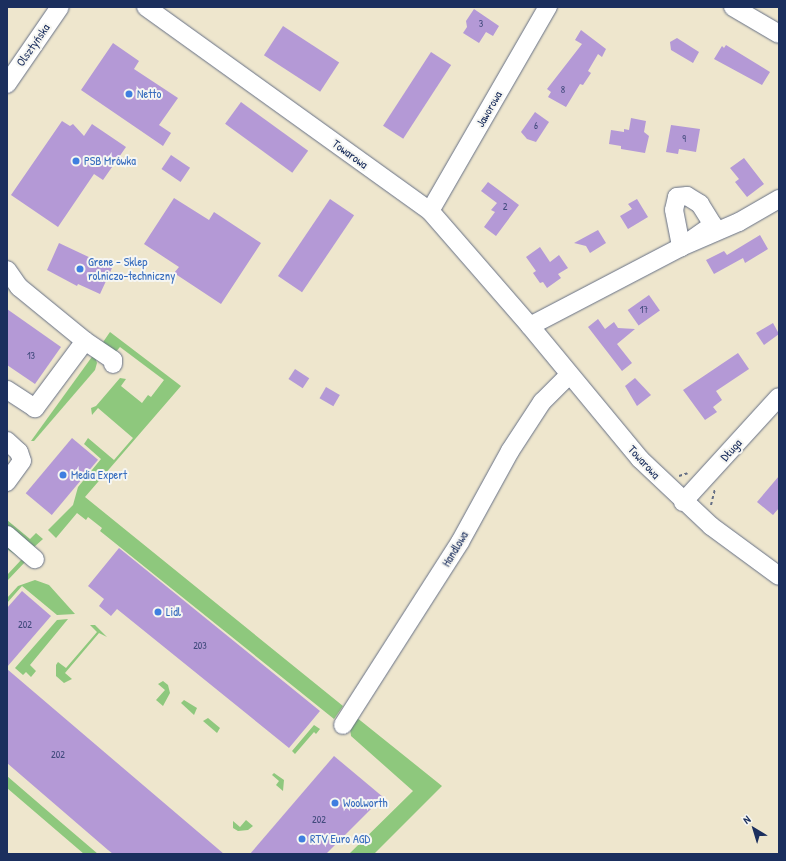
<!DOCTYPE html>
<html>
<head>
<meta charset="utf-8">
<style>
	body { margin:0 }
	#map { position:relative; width:786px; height:861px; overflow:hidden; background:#eee6cd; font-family:"Patrick Hand",sans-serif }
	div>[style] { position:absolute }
	.green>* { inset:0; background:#8ec87d }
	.building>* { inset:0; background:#b499d6; transform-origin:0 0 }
	.path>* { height:2px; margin-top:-1px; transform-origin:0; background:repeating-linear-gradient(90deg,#656f85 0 3px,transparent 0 6px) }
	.roads { filter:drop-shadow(0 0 1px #656f85) drop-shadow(0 0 1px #656f85) }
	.minor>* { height:18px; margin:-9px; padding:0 9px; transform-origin:9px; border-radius:9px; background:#fff }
	.dots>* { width:11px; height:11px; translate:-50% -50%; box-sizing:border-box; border:2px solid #f6f6f2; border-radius:50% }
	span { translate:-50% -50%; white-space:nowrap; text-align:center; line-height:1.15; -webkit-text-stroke:4px #f6f6f2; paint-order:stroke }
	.number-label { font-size:10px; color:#414a7c }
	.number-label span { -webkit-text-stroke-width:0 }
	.street-label { font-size:12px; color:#1b2f5e }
	.shop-label { font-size:12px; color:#366cbe }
	.left { translate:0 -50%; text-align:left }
	.frame { position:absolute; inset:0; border:8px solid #1b2f5e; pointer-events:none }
	.north { position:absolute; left:734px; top:809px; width:40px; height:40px; -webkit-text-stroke:3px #f6f6f2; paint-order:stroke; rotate:322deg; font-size:11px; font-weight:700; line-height:16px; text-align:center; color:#1b2f5e }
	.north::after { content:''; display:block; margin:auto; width:14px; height:18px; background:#1b2f5e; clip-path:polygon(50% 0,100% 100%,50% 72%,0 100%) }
</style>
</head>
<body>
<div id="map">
	<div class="green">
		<i style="clip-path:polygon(110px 332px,181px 386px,85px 497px,343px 706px,334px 719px,100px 531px,102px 528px,88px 517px,86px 520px,77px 513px,56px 538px,48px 530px,73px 505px,78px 487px,101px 459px,84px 444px,88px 438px,114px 460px,133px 438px,98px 408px,92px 415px,91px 408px,96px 406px,120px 378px,126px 379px,121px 386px,142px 403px,148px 395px,151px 397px,164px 380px,120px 347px,114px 354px,101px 345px)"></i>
		<i style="clip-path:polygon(94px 354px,97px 363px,95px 370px,34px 441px,31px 441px)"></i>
		<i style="clip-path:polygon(7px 520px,30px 539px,36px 533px,43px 539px,33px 548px,7px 526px)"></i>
		<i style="clip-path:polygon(7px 543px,25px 562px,7px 581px,7px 575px,22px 559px,7px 549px)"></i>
		<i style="clip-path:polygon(35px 580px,49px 585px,75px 614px,57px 615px,22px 586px,7px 603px,7px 598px,18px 586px)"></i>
		<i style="clip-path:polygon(68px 619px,30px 665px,36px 671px,31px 677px,26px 672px,23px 675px,15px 668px,57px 620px)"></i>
		<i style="clip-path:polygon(90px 625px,95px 625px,107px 637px,99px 633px,65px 673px,72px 679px,64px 683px,56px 676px,56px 665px,58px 662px,66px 668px,97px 632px)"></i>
		<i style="clip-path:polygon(163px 681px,168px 685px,170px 693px,163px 706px,156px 700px,165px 690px,158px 684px)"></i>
		<i style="clip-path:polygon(184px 700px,197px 708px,194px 715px,181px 703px)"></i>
		<i style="clip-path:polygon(356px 717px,442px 786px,374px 854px,349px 854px,413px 791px,351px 736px,350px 728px)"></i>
		<i style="clip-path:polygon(208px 718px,220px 728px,217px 733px,203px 721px)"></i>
		<i style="clip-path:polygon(314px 725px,320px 729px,316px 734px,314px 732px,295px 754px,292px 751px)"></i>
		<i style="clip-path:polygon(274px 773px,284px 780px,283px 791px,276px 785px,279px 781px,272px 775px)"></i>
		<i style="clip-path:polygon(7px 776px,43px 807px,98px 854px,84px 854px,7px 788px)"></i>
		<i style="clip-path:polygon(246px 820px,253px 826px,248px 830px,238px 831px,233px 828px,233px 821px,240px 827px)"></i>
	</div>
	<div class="building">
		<i style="clip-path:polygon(474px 9px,499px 26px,493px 36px,486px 32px,479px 43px,463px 33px,467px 27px,466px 21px)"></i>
		<i style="left:283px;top:26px;width:67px;height:35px;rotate:33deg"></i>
		<i style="clip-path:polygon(581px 30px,606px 49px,602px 57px,598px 54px,588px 71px,591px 73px,583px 85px,580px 84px,566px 107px,548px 97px,551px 92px,547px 89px,582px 44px,575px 40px)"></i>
		<i style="clip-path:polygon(677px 38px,699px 52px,693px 63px,671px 50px,670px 42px)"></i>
		<i style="clip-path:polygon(113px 43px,139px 61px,134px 69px,178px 98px,159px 125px,171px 133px,163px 146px,81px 90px)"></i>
		<i style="clip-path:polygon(726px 45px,770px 72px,762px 85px,714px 59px,722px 46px,724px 48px)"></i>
		<i style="left:431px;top:52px;width:24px;height:88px;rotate:33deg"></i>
		<i style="left:241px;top:102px;width:83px;height:27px;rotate:36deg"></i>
		<i style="clip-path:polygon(535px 112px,549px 122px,536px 142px,527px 139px,521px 132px)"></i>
		<i style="clip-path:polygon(631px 118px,646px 121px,644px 132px,649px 136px,645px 153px,621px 149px,621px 146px,609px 144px,611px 130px,624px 132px,624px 129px,629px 130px)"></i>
		<i style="clip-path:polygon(62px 121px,70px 126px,73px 124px,84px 136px,92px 124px,126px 147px,103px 180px,94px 174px,58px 227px,11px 195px)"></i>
		<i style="clip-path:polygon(671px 125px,700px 129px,696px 152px,679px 149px,678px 154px,666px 152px)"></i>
		<i style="left:171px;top:155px;width:23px;height:17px;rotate:34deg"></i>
		<i style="clip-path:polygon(744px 158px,764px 184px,747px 197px,735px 182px,739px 179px,730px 168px)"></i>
		<i style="clip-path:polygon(488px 182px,519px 205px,496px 236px,484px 227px,495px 212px,491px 210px,497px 203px,481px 191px)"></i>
		<i style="clip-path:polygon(174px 198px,209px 220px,214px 212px,261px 243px,221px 304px,174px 273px,179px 267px,144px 244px)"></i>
		<i style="left:330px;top:199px;width:29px;height:93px;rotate:34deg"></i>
		<i style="clip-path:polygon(637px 199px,648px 217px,628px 229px,620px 216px,632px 209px,628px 204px)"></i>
		<i style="clip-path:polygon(598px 230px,606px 243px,590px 253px,586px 246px,574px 243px)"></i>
		<i style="clip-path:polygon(760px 235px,768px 249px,745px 263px,743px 258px,714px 274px,706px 260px,724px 251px,727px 255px)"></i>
		<i style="clip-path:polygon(59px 243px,112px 268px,100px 294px,78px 284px,77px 286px,47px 270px)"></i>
		<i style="clip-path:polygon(540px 247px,550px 262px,559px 255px,568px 268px,558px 274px,561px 278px,547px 288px,543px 282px,540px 283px,533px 273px,536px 271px,526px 257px)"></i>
		<i style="left:649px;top:295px;width:19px;height:26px;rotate:55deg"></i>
		<i style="clip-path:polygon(7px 309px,61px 347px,35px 384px,7px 365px)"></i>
		<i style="clip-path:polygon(598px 319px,605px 329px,614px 322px,618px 328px,635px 329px,617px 344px,632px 363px,622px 371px,588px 327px)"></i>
		<i style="clip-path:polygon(773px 323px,779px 334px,764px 345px,756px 333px)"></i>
		<i style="clip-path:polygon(738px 353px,749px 369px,716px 391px,722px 400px,713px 407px,717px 412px,705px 420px,683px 390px)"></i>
		<i style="left:295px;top:369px;width:17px;height:12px;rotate:33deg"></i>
		<i style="clip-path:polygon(635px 378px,651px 395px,637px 406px,625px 386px)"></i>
		<i style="left:326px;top:387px;width:16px;height:13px;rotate:30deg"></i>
		<i style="left:72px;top:438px;width:34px;height:72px;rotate:40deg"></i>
		<i style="clip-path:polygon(779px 476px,779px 508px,773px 515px,757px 502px)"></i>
		<i style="clip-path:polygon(119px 548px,320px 711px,289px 748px,117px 609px,111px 616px,99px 606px,104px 599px,88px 586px)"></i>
		<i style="clip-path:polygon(22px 591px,51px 616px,7px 667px,7px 608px)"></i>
		<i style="clip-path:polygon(7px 669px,116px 762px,224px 854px,113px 854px,108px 850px,7px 763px)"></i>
		<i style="clip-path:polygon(334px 756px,383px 797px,326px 854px,250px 854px)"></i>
	</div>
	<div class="path">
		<i style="left:679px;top:476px;width:9px;rotate:-18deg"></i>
		<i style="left:711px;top:505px;width:16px;rotate:-76deg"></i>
	</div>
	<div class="roads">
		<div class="minor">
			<i style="left:146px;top:7px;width:350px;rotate:35.7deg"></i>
			<i style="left:430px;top:211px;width:152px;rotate:49deg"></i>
			<i style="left:530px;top:326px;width:173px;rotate:50.4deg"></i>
			<i style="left:640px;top:459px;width:98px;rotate:43.3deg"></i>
			<i style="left:711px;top:526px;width:84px;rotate:36.3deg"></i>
			<i style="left:733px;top:7px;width:53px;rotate:30.4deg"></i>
			<i style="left:7px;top:84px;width:93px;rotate:-55.5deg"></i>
			<i style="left:430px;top:211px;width:236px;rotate:-60deg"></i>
			<i style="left:7px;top:270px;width:21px;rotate:55deg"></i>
			<i style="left:19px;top:287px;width:85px;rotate:39.3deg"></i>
			<i style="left:85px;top:341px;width:84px;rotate:126.7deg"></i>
			<i style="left:35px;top:408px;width:33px;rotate:-147deg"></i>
			<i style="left:530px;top:326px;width:170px;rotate:-27.6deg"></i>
			<i style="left:681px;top:247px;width:39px;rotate:-35deg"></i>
			<i style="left:713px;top:225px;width:25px;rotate:-122deg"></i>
			<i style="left:700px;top:204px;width:15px;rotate:-148deg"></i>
			<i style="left:687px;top:196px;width:10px;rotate:174deg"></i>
			<i style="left:677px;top:197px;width:13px;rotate:103deg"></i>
			<i style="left:674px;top:210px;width:38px;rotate:79deg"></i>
			<i style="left:681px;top:247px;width:63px;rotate:-23.3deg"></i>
			<i style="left:739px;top:222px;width:46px;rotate:-29.9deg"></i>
			<i style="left:85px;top:341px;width:34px;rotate:34deg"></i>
			<i style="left:113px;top:360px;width:4px;rotate:90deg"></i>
			<i style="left:7px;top:441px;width:16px;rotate:43deg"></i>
			<i style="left:19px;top:452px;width:9px;rotate:72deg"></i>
			<i style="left:22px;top:461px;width:26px;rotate:126deg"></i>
			<i style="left:683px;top:502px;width:142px;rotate:-47.6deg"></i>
			<i style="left:7px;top:535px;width:37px;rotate:41deg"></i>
			<i style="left:343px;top:725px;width:217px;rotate:-57.4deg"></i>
			<i style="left:460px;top:542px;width:104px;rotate:-61.2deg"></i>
			<i style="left:510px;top:451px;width:59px;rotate:-56.9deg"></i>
			<i style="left:542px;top:402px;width:38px;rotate:-45deg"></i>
		</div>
	</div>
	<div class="dots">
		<i style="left:129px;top:94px;background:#3f7fe0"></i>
		<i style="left:76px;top:161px;background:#3f7fe0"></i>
		<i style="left:80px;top:269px;background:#3f7fe0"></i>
		<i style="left:63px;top:475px;background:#3f7fe0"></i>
		<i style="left:158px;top:612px;background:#3f7fe0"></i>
		<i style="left:335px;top:803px;background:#3f7fe0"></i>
		<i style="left:302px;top:839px;background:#3f7fe0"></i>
	</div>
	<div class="number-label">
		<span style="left:481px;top:24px">3</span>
		<span style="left:563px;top:90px">8</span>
		<span style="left:536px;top:126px">6</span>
		<span style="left:684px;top:139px">9</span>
		<span style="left:505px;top:207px">2</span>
		<span style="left:644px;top:310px">17</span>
		<span style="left:31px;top:356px">13</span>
		<span style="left:25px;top:625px">202</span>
		<span style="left:200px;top:646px">203</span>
		<span style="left:58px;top:755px">202</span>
		<span style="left:319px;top:820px">202</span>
	</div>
	<div class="street-label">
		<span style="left:33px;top:45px;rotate:-55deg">Olsztyńska</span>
		<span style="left:489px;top:109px;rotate:-60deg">Jaworowa</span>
		<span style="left:350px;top:154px;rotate:36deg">Towarowa</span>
		<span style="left:731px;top:450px;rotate:-48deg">Długa</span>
		<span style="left:644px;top:462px;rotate:47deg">Towarowa</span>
		<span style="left:455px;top:549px;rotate:-59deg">Handlowa</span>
	</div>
	<div class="shop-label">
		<span class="left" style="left:137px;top:94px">Netto</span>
		<span class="left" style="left:84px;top:161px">PSB Mrówka</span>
		<span class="left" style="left:88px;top:269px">Grene - Sklep<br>rolniczo-techniczny</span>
		<span class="left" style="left:71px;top:475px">Media Expert</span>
		<span class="left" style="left:166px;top:612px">Lidl</span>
		<span class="left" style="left:343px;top:803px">Woolworth</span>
		<span class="left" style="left:310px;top:839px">RTV Euro AGD</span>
	</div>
	<div class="frame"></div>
	<div class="north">N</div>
</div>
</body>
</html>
